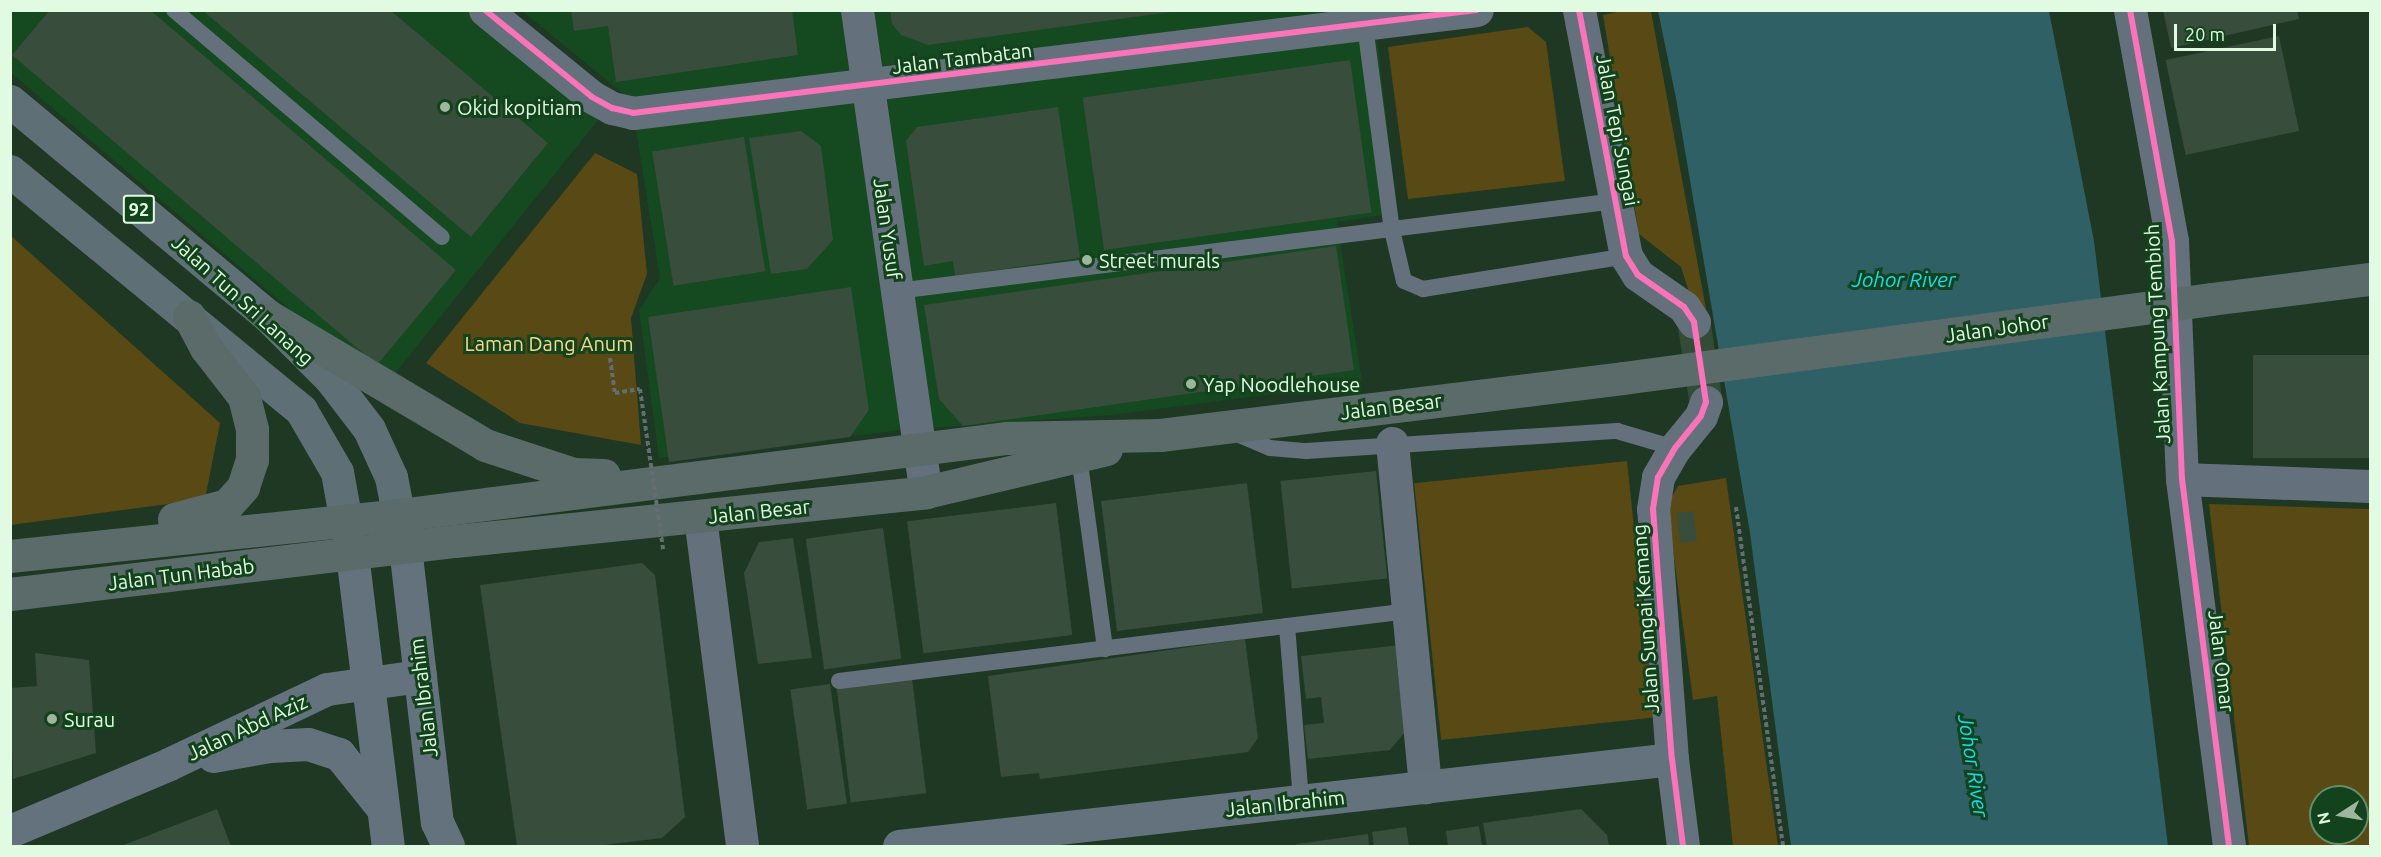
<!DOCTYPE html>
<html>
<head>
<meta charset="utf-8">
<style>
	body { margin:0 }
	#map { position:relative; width:2381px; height:857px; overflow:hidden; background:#1e3823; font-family:Ubuntu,sans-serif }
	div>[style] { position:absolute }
	.built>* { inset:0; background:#154920 }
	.green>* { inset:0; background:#594914; transform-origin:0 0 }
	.water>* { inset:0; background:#2e6065 }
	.building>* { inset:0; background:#384d3c; transform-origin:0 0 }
	.street-tunnel>* { height:33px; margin-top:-16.5px; transform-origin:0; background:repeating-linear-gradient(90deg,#324c36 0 33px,transparent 0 49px) }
	.path>* { height:4px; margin-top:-2px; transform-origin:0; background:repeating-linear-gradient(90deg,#626e71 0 4.5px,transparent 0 7.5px) }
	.lane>* { height:16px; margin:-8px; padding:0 8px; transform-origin:8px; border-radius:8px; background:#65707d }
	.street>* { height:33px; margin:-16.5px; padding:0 16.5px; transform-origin:16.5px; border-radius:16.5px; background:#65707d }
	.secondary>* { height:33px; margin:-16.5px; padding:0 16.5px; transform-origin:16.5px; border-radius:16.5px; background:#64727d }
	.primary>* { height:33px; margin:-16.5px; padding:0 16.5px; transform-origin:16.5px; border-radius:16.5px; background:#5f6f76 }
	.highway>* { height:33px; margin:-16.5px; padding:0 16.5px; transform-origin:16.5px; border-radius:16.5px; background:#5a6b6a }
	.path-bridge>* { height:4px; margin-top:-2px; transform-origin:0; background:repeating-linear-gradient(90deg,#626e71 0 4.5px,transparent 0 7.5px) }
	.highway-bridge>* { height:33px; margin:-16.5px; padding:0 16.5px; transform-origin:16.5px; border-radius:16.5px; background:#5a6b6a }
	.cycleway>* { height:6px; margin:-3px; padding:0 3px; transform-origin:3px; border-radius:3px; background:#fb73b8 }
	.dots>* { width:16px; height:16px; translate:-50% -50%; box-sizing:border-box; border:3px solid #13431c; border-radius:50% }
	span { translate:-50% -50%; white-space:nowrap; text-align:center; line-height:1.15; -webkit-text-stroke:6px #13431c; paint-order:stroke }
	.shield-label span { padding:2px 4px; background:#13431c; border:2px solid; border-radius:4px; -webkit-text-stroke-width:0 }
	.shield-label { font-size:18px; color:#e1fbe2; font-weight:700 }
	.street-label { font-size:20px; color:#e1fbe2 }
	.poi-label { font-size:20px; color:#e1fbe2 }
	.left { translate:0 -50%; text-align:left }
	.park-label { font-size:20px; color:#fad88b }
	.water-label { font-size:21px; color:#18dbef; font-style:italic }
	.frame { position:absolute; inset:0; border:12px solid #e1fbe2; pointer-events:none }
	.north { position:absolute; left:2309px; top:785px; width:60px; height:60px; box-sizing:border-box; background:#13431c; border:2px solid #658d6b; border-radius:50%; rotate:258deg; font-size:16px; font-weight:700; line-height:24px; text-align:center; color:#e1fbe2 }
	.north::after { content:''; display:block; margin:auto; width:21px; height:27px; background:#9db79f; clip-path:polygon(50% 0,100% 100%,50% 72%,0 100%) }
	.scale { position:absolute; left:2174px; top:24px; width:102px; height:27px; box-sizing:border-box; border:3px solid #e1fbe2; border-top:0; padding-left:8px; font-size:18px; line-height:21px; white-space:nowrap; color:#e1fbe2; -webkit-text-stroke:4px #13431c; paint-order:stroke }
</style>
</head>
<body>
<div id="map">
	<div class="built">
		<i style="clip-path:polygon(505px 10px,615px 99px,393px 376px,300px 318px,11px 73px,11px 11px)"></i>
		<i style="clip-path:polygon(522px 11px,1374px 11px,1397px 213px,1337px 222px,1362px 382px,1112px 415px,902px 430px,659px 458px,639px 310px,660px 278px,631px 100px)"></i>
	</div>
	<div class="green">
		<i style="clip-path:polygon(1622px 11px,1651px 11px,1706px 309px,1695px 311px,1681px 267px,1639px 234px,1603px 15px)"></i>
		<i style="clip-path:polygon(1528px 27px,1546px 42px,1565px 181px,1408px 199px,1388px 47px)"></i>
		<i style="clip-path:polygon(595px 153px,637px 174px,647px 274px,631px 318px,641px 445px,520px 423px,426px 363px)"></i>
		<i style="clip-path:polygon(10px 235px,220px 423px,205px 499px,11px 525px)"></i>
		<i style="left:1627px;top:461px;width:258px;height:214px;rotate:84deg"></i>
		<i style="clip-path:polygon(1726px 478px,1778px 846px,1733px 846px,1717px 696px,1693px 700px,1667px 505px,1678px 486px)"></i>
		<i style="clip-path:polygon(evenodd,2209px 504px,2370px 509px,2370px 846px,2249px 846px,2209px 504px,2321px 797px,2357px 797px,2357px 833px,2321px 833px,2321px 797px)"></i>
	</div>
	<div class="water">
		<i style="clip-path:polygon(1658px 11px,2049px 11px,2094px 241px,2168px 846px,1791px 846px,1750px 533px,1676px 98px)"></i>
	</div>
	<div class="building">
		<i style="clip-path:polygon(50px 10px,150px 10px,456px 270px,377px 365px,12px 55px)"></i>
		<i style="clip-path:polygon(202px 10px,390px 10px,548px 143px,471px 237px)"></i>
		<i style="clip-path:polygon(571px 10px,792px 10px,798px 55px,616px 82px,608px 26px,574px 31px)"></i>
		<i style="clip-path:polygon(890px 10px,1171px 10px,1171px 12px,928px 45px,901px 35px,892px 24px)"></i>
		<i style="clip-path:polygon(2163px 10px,2297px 10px,2299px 19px,2171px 48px)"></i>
		<i style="left:2279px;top:36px;width:97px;height:116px;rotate:78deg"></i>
		<i style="left:1350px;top:60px;width:154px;height:270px;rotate:82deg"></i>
		<i style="clip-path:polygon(1058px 107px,1080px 258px,955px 276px,953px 261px,924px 266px,906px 141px,917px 127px)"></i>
		<i style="clip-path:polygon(801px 131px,821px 146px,833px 240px,807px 269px,771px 274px,749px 138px)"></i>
		<i style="left:744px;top:137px;width:136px;height:93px;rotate:81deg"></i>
		<i style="clip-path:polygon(1336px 246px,1354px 370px,963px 426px,939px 399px,924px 305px)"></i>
		<i style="clip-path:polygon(851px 287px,869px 410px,850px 437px,669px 462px,648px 317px)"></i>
		<i style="left:2370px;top:355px;width:103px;height:117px;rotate:90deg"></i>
		<i style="left:1376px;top:471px;width:108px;height:96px;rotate:84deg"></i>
		<i style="left:1247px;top:483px;width:131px;height:147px;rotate:83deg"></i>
		<i style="left:1056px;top:503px;width:133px;height:150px;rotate:83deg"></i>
		<i style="left:1693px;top:511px;width:30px;height:17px;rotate:82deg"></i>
		<i style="left:883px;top:528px;width:132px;height:78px;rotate:82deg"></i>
		<i style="clip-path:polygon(793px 538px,812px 658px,758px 664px,744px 573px,759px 542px)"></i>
		<i style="clip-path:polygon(642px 563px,655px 575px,685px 817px,662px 838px,596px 846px,517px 846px,480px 585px)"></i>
		<i style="clip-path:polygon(1245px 639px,1258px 738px,1248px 752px,1040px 779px,1039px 773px,1001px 777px,988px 676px)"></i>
		<i style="clip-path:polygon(1400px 645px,1410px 726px,1390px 750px,1308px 759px,1304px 725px,1324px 723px,1321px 697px,1306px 699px,1301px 656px)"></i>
		<i style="clip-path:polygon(35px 653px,89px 660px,96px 753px,13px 779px,10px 688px,37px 686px)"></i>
		<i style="left:912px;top:678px;width:116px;height:76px;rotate:83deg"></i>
		<i style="left:830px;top:684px;width:121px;height:40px;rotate:82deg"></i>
		<i style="clip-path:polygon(217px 809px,231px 846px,121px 846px)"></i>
		<i style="clip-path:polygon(1581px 809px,1607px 835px,1609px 846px,1487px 846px,1483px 823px)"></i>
		<i style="clip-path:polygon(1479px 826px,1482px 846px,1448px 846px,1446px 831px)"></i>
		<i style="clip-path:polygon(1406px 827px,1409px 846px,1374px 846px,1372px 832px)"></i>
		<i style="clip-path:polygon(1368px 834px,1369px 846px,1296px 846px,1296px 844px)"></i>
	</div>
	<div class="street-tunnel">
		<i style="left:1694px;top:322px;width:81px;rotate:81.5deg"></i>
	</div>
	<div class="path">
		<i style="left:610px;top:358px;width:35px;rotate:82deg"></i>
		<i style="left:615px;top:393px;width:25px;rotate:-9deg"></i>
		<i style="left:1736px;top:507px;width:342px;rotate:82.1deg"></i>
	</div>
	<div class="lane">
		<i style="left:174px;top:10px;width:351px;rotate:40.3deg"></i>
		<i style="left:1364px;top:18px;width:214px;rotate:82.5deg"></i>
		<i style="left:1392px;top:230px;width:52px;rotate:76.8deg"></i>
		<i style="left:1404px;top:281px;width:21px;rotate:23deg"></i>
		<i style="left:1423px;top:289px;width:206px;rotate:-9.2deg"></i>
		<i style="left:897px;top:291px;width:724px;rotate:-7.14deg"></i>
		<i style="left:1232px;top:432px;width:41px;rotate:22.8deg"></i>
		<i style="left:1270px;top:448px;width:36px;rotate:5deg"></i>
		<i style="left:1306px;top:451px;width:312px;rotate:-3.7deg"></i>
		<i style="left:1617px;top:431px;width:60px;rotate:16.3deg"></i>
		<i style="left:1079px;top:456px;width:195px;rotate:82.3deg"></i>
		<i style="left:1287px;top:626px;width:176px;rotate:85.4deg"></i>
		<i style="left:839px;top:681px;width:573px;rotate:-7.01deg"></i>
	</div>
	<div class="street">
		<i style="left:485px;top:10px;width:138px;rotate:39.1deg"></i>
		<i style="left:592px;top:97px;width:23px;rotate:29deg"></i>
		<i style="left:612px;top:108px;width:22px;rotate:13deg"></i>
		<i style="left:633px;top:113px;width:850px;rotate:-6.96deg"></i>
		<i style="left:857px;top:10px;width:487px;rotate:81.9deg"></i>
		<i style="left:1579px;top:10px;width:250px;rotate:79.2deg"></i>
		<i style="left:1626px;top:256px;width:22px;rotate:58deg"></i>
		<i style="left:1638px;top:275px;width:56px;rotate:34.8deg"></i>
		<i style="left:1684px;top:307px;width:18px;rotate:56deg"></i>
		<i style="left:2130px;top:10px;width:235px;rotate:79.7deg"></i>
		<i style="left:2172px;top:241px;width:238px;rotate:87.6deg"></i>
		<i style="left:2182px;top:479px;width:370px;rotate:82.7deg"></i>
		<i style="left:1392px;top:443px;width:346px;rotate:84.5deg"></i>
		<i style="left:2182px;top:479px;width:188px;rotate:2.1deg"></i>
		<i style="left:700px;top:517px;width:332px;rotate:82.7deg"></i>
		<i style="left:1672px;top:759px;width:251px;rotate:-94.3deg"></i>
		<i style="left:1653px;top:509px;width:32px;rotate:-81deg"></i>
		<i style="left:1658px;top:477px;width:34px;rotate:-60deg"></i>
		<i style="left:1675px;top:448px;width:41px;rotate:-50.9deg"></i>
		<i style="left:1701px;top:416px;width:15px;rotate:-70deg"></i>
	</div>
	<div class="secondary">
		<i style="left:405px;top:547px;width:277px;rotate:83.4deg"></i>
		<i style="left:437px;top:822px;width:26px;rotate:65deg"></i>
		<i style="left:352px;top:554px;width:294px;rotate:83deg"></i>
		<i style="left:213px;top:756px;width:58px;rotate:-10deg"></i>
		<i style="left:270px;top:746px;width:38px;rotate:-3deg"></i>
		<i style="left:308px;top:744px;width:33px;rotate:18deg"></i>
		<i style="left:339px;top:754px;width:65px;rotate:51.2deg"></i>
		<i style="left:10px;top:831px;width:173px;rotate:-22.8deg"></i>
		<i style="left:169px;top:764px;width:175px;rotate:-25.4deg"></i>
		<i style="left:327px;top:689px;width:94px;rotate:-8deg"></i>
		<i style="left:899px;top:846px;width:778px;rotate:-6.42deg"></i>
		<i style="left:1672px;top:759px;width:88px;rotate:82.8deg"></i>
	</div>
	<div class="primary">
		<i style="left:10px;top:101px;width:336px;rotate:39.8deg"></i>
		<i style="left:268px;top:316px;width:88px;rotate:45deg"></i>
		<i style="left:330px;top:378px;width:64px;rotate:52.6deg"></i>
		<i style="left:369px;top:429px;width:53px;rotate:65.4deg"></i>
		<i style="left:391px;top:477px;width:67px;rotate:78.9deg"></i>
		<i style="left:10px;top:171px;width:377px;rotate:39.4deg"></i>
		<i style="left:301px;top:410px;width:72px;rotate:59.9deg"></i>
		<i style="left:337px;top:472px;width:78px;rotate:79.7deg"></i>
	</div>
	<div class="highway">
		<i style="left:2211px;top:299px;width:160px;rotate:-7.2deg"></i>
		<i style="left:268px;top:316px;width:252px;rotate:30.7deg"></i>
		<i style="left:485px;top:445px;width:93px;rotate:18.2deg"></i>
		<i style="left:573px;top:474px;width:31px;rotate:2deg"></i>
		<i style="left:174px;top:519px;width:55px;rotate:-14.8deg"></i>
		<i style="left:227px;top:505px;width:24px;rotate:-48deg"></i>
		<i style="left:243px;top:487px;width:28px;rotate:-72deg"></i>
		<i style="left:252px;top:460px;width:31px;rotate:-90deg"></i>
		<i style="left:252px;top:429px;width:33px;rotate:-104deg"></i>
		<i style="left:244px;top:397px;width:62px;rotate:-127.8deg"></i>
		<i style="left:206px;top:348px;width:36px;rotate:-118deg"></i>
		<i style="left:10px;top:556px;width:391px;rotate:-6deg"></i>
		<i style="left:399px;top:515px;width:613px;rotate:-7.22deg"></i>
		<i style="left:1007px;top:438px;width:153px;rotate:-1.1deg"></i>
		<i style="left:1160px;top:435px;width:466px;rotate:-7deg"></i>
		<i style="left:10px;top:594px;width:448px;rotate:-6.8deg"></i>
		<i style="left:455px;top:541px;width:474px;rotate:-5.9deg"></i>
		<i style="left:926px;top:492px;width:185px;rotate:-13.4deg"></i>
	</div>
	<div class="path-bridge">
		<i style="left:640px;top:389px;width:162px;rotate:81.8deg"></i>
	</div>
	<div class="highway-bridge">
		<i style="left:1623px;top:378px;width:593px;rotate:-7.65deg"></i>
	</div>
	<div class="cycleway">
		<i style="left:485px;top:10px;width:138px;rotate:39.1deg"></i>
		<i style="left:592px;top:97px;width:23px;rotate:29deg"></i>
		<i style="left:612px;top:108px;width:22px;rotate:13deg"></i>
		<i style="left:633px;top:113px;width:850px;rotate:-6.96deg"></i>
		<i style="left:1579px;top:10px;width:250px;rotate:79.2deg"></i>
		<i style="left:1626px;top:256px;width:22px;rotate:58deg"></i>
		<i style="left:1638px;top:275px;width:56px;rotate:34.8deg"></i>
		<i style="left:1684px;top:307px;width:18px;rotate:56deg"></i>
		<i style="left:1694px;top:322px;width:81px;rotate:81.5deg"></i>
		<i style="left:1706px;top:402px;width:15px;rotate:110deg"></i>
		<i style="left:1701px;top:416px;width:41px;rotate:129.1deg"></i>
		<i style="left:1675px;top:448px;width:34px;rotate:120deg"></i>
		<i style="left:1658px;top:477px;width:32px;rotate:99deg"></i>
		<i style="left:1653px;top:509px;width:251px;rotate:85.7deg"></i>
		<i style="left:1672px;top:759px;width:88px;rotate:82.8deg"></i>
		<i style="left:2130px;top:10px;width:235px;rotate:79.7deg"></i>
		<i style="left:2172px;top:241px;width:238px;rotate:87.6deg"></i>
		<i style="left:2182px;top:479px;width:370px;rotate:82.7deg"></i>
	</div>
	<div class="dots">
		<i style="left:445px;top:107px;background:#9db79f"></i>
		<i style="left:1087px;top:260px;background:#9db79f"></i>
		<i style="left:1191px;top:384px;background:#9db79f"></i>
		<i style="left:52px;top:719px;background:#9db79f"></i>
	</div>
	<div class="shield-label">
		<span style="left:139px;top:209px">92</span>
	</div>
	<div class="street-label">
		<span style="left:962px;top:58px;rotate:-7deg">Jalan Tambatan</span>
		<span style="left:1618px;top:130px;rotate:79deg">Jalan Tepi Sungai</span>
		<span style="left:888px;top:229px;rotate:82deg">Jalan Yusuf</span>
		<span style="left:243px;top:300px;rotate:42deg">Jalan Tun Sri Lanang</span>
		<span style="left:1997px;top:328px;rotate:-8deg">Jalan Johor</span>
		<span style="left:2157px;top:334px;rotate:-93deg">Jalan Kampung Tembioh</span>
		<span style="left:1391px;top:406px;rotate:-7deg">Jalan Besar</span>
		<span style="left:759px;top:511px;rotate:-6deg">Jalan Besar</span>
		<span style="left:181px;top:574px;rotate:-7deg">Jalan Tun Habab</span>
		<span style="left:1645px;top:619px;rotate:-94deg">Jalan Sungai Kemang</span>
		<span style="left:2222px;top:661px;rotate:83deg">Jalan Omar</span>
		<span style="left:423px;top:698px;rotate:-97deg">Jalan Ibrahim</span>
		<span style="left:247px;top:727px;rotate:-25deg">Jalan Abd Aziz</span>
		<span style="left:1285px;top:803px;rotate:-6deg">Jalan Ibrahim</span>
	</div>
	<div class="poi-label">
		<span class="left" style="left:457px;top:107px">Okid kopitiam</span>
		<span class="left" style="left:1099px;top:260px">Street murals</span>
		<span class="left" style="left:1203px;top:384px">Yap Noodlehouse</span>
		<span class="left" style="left:64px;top:719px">Surau</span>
	</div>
	<div class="park-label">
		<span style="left:549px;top:343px">Laman Dang Anum</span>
	</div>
	<div class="water-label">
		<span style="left:1904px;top:279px">Johor River</span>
		<span style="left:1974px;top:766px;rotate:81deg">Johor River</span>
	</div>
	<div class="frame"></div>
	<div class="north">N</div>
	<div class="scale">20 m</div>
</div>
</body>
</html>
